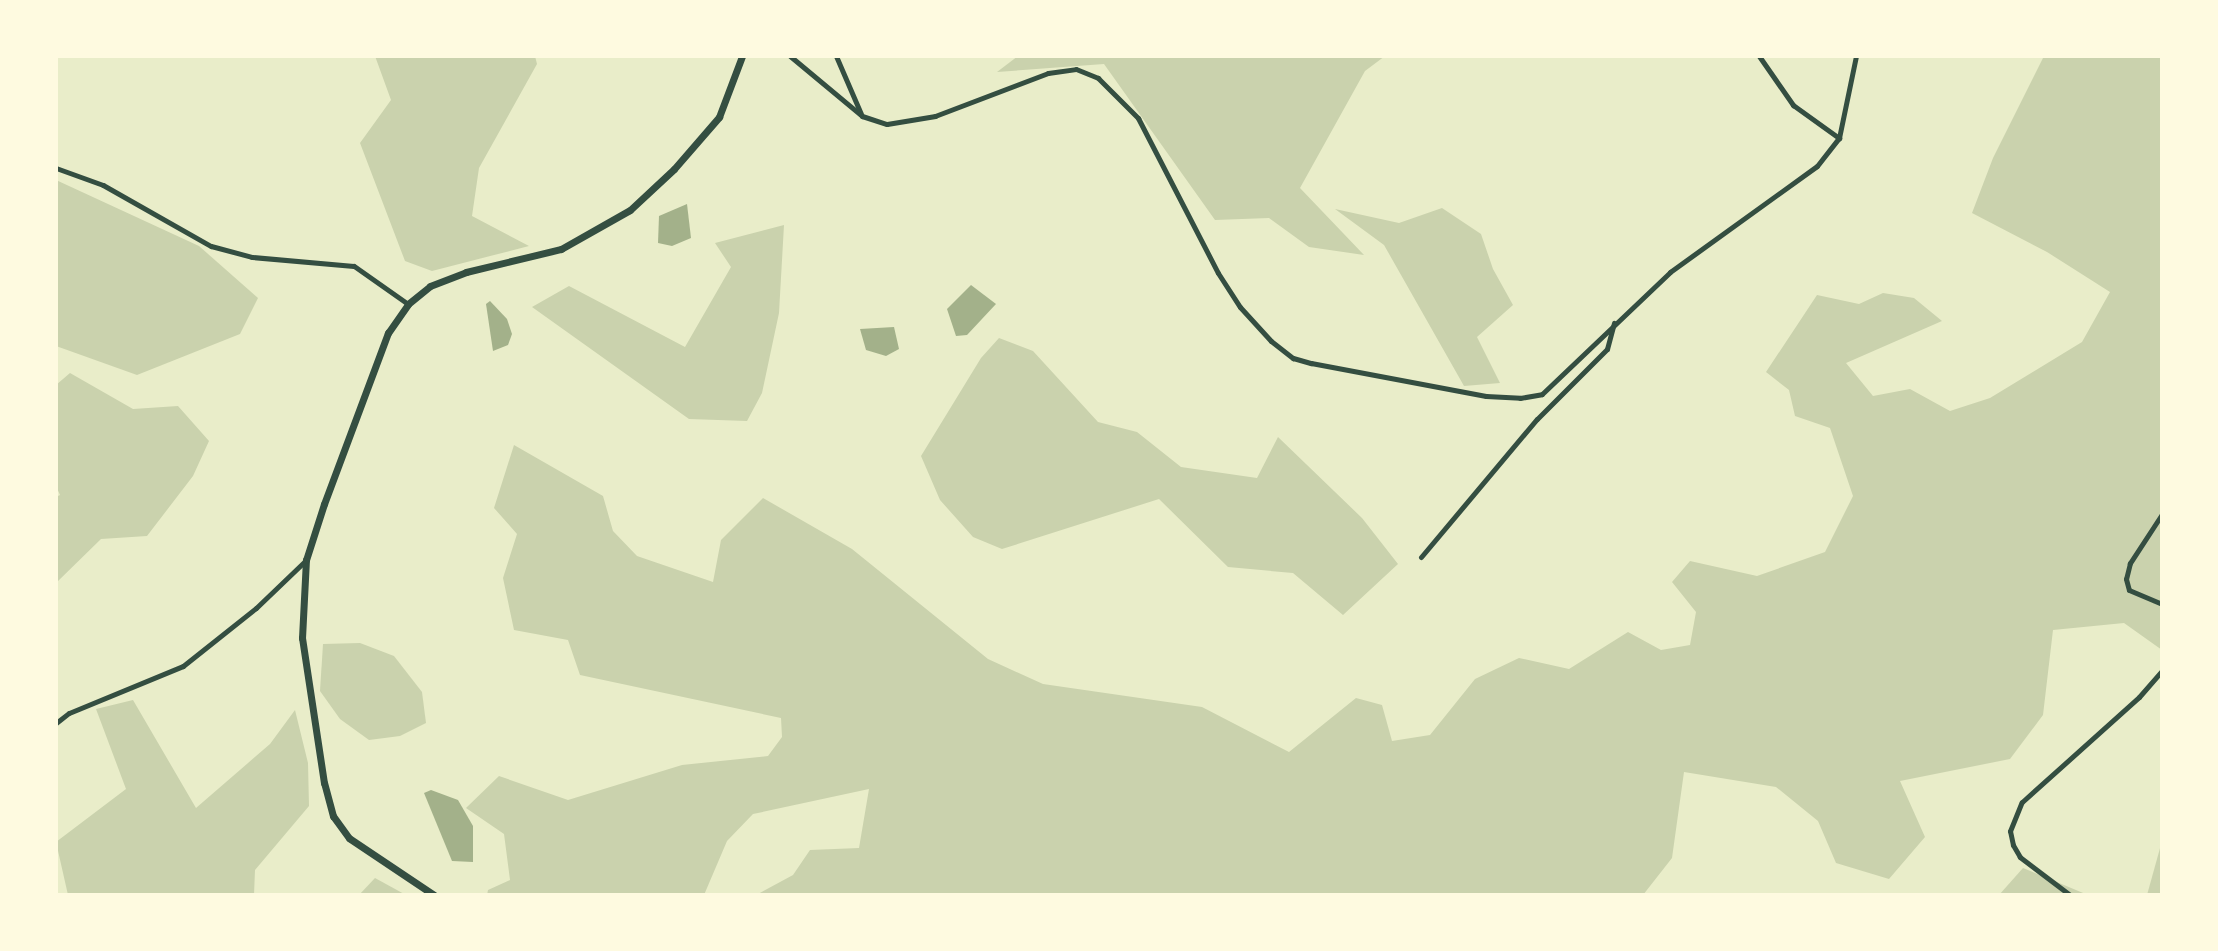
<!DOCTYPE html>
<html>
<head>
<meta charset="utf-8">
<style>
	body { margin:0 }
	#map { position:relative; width:2218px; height:951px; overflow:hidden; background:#e9edc9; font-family:"Titillium Web",sans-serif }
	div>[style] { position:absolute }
	.green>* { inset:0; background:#cad2ad }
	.water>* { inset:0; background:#a3b18a }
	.minor>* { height:5px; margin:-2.5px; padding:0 2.5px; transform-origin:2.5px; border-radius:2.5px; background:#344e41 }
	.tertiary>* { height:7px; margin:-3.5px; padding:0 3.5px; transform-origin:3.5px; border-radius:3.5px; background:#344e41 }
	span { translate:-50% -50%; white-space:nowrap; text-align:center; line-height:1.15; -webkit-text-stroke:7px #fefae0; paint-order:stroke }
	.frame { position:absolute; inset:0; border:58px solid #fefae0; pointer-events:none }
</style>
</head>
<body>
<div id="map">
	<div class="green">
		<i style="clip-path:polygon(375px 56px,535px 56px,537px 64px,479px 168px,472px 216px,529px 246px,432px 271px,405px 261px,360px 143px,391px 100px)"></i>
		<i style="clip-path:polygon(1018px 56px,1385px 56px,1365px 71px,1300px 188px,1364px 255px,1309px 247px,1269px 218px,1215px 220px,1104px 64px,997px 72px)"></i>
		<i style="clip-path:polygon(2044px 56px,2162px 56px,2162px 650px,2124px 623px,2053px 630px,2043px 715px,2010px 759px,1900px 781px,1925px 837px,1889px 879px,1836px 863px,1818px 821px,1776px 787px,1684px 772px,1672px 858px,1643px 895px,756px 895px,793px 875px,810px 850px,859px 848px,869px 789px,753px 814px,727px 841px,704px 895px,487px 895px,488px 890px,510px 880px,504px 834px,466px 808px,499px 776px,568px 800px,682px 765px,768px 756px,782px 737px,781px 718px,580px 675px,568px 640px,514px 630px,503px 578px,517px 534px,494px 508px,514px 445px,603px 496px,613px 531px,637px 556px,713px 582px,721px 540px,763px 498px,852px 549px,988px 659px,1043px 684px,1202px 707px,1289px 752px,1356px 698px,1382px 705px,1392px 741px,1430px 735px,1475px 679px,1519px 658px,1569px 669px,1628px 632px,1661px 650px,1690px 645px,1696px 612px,1672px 582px,1690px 561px,1757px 576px,1825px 552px,1853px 496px,1830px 428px,1795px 416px,1789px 390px,1766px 372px,1817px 295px,1859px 304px,1883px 293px,1914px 298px,1942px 321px,1846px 363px,1873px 396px,1910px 389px,1950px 411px,1990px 398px,2082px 342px,2110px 292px,2047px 252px,1972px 213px,1993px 158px)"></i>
		<i style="clip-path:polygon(56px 180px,199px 246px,258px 298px,240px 334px,137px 375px,56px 346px)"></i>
		<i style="clip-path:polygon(1442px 208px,1481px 234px,1493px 269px,1513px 305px,1477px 337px,1500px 383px,1464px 386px,1384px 245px,1335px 209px,1399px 223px)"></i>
		<i style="clip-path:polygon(784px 225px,779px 313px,762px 393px,747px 421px,689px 419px,532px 307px,569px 286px,685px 347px,731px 267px,715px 243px)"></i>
		<i style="clip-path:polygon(999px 338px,1033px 351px,1098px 422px,1137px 432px,1181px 467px,1257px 478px,1278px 437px,1362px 518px,1398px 564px,1343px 615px,1293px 573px,1228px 567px,1159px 499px,1002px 549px,973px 537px,940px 500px,921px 456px,981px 358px)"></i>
		<i style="clip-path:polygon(70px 373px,133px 409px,178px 406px,209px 441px,193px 476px,147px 536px,101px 539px,56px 583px,56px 497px,60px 495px,56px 486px,56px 385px)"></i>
		<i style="clip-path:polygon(360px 643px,394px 656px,422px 692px,426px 723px,400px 736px,369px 740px,340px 719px,320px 691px,323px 644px)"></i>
		<i style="clip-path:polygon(133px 700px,196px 808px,270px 744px,295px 710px,308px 763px,309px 806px,255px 870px,254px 895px,68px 895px,56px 842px,126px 789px,96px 709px)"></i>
		<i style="clip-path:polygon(2162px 841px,2162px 895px,2147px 895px)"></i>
		<i style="clip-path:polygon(2023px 868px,2088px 895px,1999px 895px)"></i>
		<i style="clip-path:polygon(375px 878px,406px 895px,359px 895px)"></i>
	</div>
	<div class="water">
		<i style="clip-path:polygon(687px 204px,691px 238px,672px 246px,658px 243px,659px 216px)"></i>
		<i style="clip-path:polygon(971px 285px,996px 304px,967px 335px,956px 336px,947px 309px)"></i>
		<i style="clip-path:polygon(490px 301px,507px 319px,512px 334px,508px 345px,493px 351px,486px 304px)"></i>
		<i style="clip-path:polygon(894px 327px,899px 349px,886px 356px,866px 350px,860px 329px)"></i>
		<i style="clip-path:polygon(431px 790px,458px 800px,473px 826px,473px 862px,452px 861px,424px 793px)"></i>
	</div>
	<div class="minor">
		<i style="left:790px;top:56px;width:94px;rotate:39.8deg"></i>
		<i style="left:862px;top:116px;width:26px;rotate:18deg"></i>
		<i style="left:887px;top:124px;width:49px;rotate:-9.5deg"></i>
		<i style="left:935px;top:116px;width:121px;rotate:-20.8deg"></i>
		<i style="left:1048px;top:73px;width:28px;rotate:-8deg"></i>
		<i style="left:1076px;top:69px;width:24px;rotate:22deg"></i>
		<i style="left:1098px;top:78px;width:57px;rotate:45deg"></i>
		<i style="left:1138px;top:118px;width:174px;rotate:62.7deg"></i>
		<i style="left:1218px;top:273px;width:40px;rotate:57.1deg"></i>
		<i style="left:1240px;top:307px;width:46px;rotate:47.6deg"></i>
		<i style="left:1271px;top:341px;width:28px;rotate:38deg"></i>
		<i style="left:1293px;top:358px;width:19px;rotate:16deg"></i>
		<i style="left:1311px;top:363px;width:178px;rotate:10.7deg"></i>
		<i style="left:1486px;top:396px;width:34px;rotate:3deg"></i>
		<i style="left:1520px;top:398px;width:22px;rotate:-10deg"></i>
		<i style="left:1542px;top:394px;width:177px;rotate:-43.6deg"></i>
		<i style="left:1670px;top:272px;width:181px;rotate:-35.8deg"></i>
		<i style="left:1817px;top:166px;width:36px;rotate:-52deg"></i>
		<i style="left:1839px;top:138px;width:84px;rotate:-78.3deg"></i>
		<i style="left:836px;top:56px;width:63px;rotate:66.7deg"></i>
		<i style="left:1759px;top:56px;width:60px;rotate:55.2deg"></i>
		<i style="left:1793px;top:105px;width:57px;rotate:35.7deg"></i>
		<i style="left:56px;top:168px;width:50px;rotate:19.9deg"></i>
		<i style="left:103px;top:185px;width:124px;rotate:29.5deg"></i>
		<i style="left:211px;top:246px;width:42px;rotate:15deg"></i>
		<i style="left:252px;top:257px;width:102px;rotate:5deg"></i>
		<i style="left:354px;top:266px;width:66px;rotate:35.1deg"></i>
		<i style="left:2162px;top:514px;width:59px;rotate:123.1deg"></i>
		<i style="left:2130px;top:563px;width:16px;rotate:104deg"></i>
		<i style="left:2126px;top:579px;width:11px;rotate:75deg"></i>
		<i style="left:2129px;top:590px;width:36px;rotate:23deg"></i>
		<i style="left:1421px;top:557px;width:180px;rotate:-50deg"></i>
		<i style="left:1537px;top:419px;width:99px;rotate:-45deg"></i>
		<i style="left:1607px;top:349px;width:27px;rotate:-75deg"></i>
		<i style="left:56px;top:723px;width:16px;rotate:-38deg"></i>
		<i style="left:69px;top:713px;width:123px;rotate:-22.4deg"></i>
		<i style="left:183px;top:666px;width:93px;rotate:-38.5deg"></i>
		<i style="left:256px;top:608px;width:69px;rotate:-43.8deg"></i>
		<i style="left:2070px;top:895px;width:63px;rotate:-142.8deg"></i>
		<i style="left:2020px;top:857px;width:14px;rotate:-120deg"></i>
		<i style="left:2013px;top:845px;width:14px;rotate:-102deg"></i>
		<i style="left:2010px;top:831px;width:31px;rotate:-68deg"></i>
		<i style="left:2022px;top:802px;width:157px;rotate:-41.9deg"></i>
		<i style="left:2139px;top:697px;width:35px;rotate:-49deg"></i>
	</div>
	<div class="tertiary">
		<i style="left:434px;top:895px;width:102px;rotate:-146.2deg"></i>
		<i style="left:349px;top:838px;width:27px;rotate:-126deg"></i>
		<i style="left:333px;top:816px;width:34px;rotate:-105deg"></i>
		<i style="left:324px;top:783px;width:147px;rotate:-98.6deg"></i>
		<i style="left:302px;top:638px;width:78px;rotate:-87.1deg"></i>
		<i style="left:306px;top:560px;width:59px;rotate:-72.2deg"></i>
		<i style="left:324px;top:504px;width:183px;rotate:-69.5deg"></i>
		<i style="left:388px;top:333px;width:35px;rotate:-55deg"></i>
		<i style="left:408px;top:304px;width:28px;rotate:-39deg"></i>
		<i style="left:430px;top:286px;width:39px;rotate:-21deg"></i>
		<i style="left:466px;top:272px;width:98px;rotate:-13.6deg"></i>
		<i style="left:561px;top:249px;width:79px;rotate:-29.5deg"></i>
		<i style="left:630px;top:210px;width:60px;rotate:-43deg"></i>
		<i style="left:674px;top:169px;width:69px;rotate:-49.1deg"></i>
		<i style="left:719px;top:117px;width:65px;rotate:-69.3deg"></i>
	</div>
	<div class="frame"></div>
</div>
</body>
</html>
